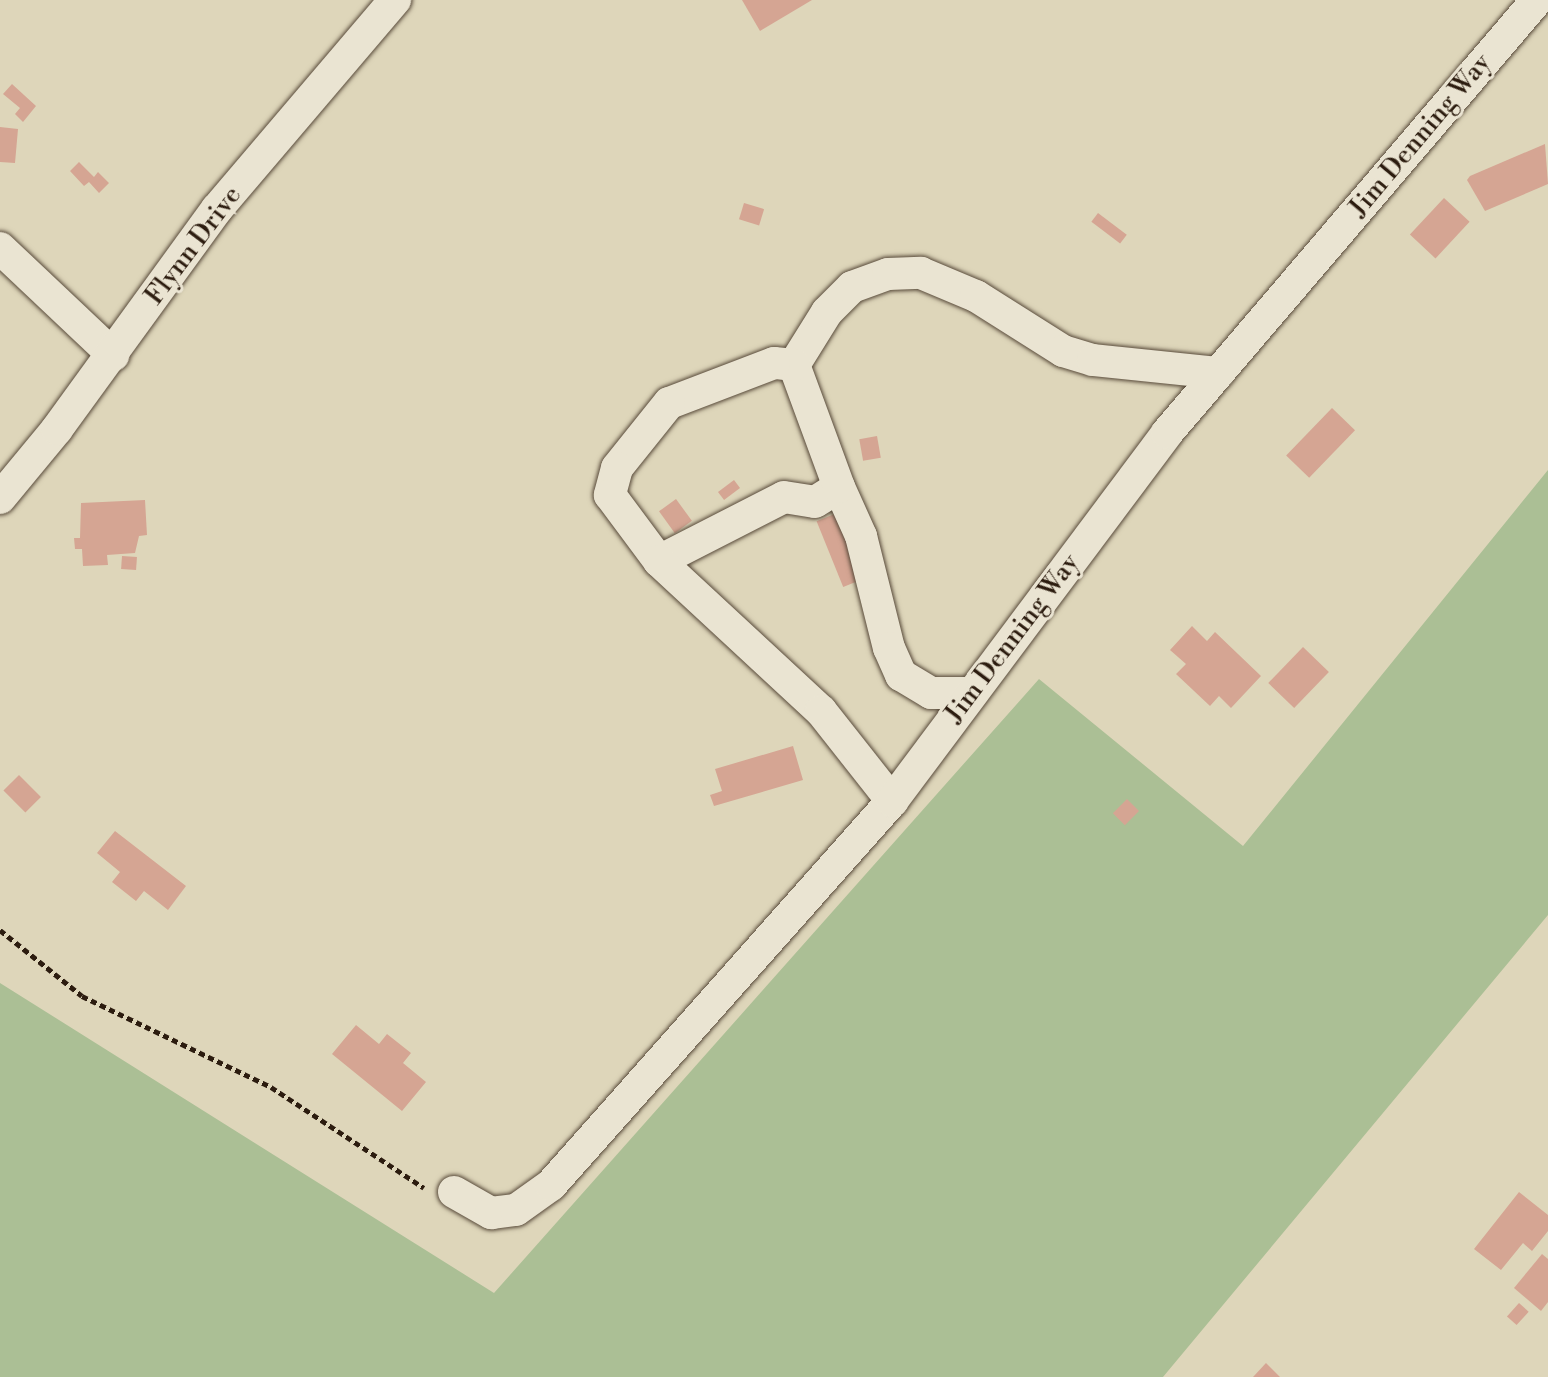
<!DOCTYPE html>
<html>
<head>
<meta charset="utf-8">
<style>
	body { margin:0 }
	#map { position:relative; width:1548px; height:1377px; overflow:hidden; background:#ded6ba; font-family:"Libre Bodoni",serif }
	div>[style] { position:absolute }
	.green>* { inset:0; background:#abbf95 }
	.building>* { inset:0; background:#d5a593; transform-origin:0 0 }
	.path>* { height:5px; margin-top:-2.5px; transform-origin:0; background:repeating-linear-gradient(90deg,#2c1c0f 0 6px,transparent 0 10px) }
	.roads { filter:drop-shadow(0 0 2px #584a3a) drop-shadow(0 0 2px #584a3a) }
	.minor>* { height:32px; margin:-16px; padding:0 16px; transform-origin:16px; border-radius:16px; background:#eae4d2 }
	span { translate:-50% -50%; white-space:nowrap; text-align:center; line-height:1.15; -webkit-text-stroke:6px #eae4d2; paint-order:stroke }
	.street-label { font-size:26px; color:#2c1c0f }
</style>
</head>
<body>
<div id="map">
	<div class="green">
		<i style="clip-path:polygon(1548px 470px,1548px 915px,1163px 1377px,0 1377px,0 983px,494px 1293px,1039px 679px,1243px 846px)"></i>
	</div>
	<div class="building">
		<i style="clip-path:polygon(742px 0,812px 0,760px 31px)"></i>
		<i style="clip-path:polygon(12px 84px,36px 106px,23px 122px,15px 114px,20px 108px,3px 94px)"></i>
		<i style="clip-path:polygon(0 127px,18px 129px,15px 163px,0 162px)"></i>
		<i style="clip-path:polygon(1545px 144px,1548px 184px,1485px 211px,1467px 180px,1470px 176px)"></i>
		<i style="clip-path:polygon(79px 162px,94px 177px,98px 172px,109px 183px,99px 193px,89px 182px,84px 186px,70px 171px)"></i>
		<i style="left:1444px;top:198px;width:35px;height:50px;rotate:43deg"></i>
		<i style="left:744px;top:203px;width:21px;height:17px;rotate:17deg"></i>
		<i style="left:1098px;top:213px;width:36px;height:11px;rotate:37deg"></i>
		<i style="left:1332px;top:408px;width:32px;height:66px;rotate:44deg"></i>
		<i style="left:877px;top:436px;width:22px;height:18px;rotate:80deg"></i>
		<i style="left:734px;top:480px;width:10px;height:20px;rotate:53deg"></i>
		<i style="left:676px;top:499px;width:27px;height:21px;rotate:54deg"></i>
		<i style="clip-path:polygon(145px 500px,147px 535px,139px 536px,135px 553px,107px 555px,108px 565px,83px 566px,82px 549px,75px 549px,74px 538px,80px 538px,81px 503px)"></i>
		<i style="left:837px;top:513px;width:71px;height:22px;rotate:68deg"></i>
		<i style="left:122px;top:556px;width:15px;height:13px;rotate:4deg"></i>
		<i style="clip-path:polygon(1192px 626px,1207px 641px,1215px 632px,1261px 676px,1231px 708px,1219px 696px,1210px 706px,1176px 674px,1186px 664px,1170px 650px)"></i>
		<i style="left:1303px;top:647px;width:36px;height:50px;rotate:44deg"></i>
		<i style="clip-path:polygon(793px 746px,803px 780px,714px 806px,710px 795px,722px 791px,715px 769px)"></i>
		<i style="left:19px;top:775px;width:31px;height:22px;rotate:45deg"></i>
		<i style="left:1127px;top:799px;width:17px;height:20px;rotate:45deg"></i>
		<i style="clip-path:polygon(115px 831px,186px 886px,168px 910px,144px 891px,136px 901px,112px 882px,120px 872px,97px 853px)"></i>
		<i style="clip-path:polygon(356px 1025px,379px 1044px,387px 1034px,411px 1053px,403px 1063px,426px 1082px,402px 1111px,332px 1054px)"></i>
		<i style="clip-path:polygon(1519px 1192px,1548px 1215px,1548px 1231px,1532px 1251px,1523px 1243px,1501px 1270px,1474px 1249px)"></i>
		<i style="clip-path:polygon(1542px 1254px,1548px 1259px,1548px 1302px,1541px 1311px,1514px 1288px)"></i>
		<i style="left:1519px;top:1303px;width:13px;height:18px;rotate:42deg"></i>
		<i style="clip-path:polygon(1266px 1363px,1280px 1377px,1253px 1377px)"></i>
	</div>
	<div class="path">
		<i style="left:0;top:930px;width:105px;rotate:38.8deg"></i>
		<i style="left:82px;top:996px;width:210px;rotate:25.7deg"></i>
		<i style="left:271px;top:1087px;width:183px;rotate:33.4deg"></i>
	</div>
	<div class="roads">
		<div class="minor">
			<i style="left:0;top:248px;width:156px;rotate:43.4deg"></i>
			<i style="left:794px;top:365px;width:62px;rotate:-58.1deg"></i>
			<i style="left:827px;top:312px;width:35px;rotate:-45deg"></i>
			<i style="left:852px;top:287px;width:38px;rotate:-20deg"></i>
			<i style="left:888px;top:274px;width:33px;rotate:-2deg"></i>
			<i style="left:921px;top:273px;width:60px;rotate:22.7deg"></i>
			<i style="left:976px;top:296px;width:103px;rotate:32.3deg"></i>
			<i style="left:1063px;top:351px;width:31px;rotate:17deg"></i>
			<i style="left:1093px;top:360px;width:126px;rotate:5.9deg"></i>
			<i style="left:839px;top:487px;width:54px;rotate:65.8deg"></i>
			<i style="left:861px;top:536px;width:115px;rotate:76deg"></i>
			<i style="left:889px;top:648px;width:30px;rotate:66deg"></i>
			<i style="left:901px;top:675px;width:35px;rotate:31deg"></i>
			<i style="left:931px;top:693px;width:41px"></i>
			<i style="left:0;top:498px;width:89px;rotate:-50.4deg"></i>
			<i style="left:57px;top:429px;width:272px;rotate:-54deg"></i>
			<i style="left:217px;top:209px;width:275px;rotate:-49.6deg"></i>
			<i style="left:659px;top:561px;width:140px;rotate:-27.1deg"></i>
			<i style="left:784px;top:497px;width:31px;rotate:9deg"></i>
			<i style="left:815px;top:502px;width:28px;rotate:-32deg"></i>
			<i style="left:839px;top:487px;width:130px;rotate:-110.2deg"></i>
			<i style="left:794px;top:365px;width:20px;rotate:-174deg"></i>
			<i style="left:774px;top:363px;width:112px;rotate:159.1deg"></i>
			<i style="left:669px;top:403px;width:83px;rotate:128.7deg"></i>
			<i style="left:617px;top:468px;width:28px;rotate:105deg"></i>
			<i style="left:610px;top:495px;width:82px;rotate:53.4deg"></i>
			<i style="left:659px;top:561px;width:221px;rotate:42.8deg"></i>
			<i style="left:821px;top:711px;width:115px;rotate:51.7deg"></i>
			<i style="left:454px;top:1192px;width:43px;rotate:29.6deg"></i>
			<i style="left:491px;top:1213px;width:25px;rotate:-7deg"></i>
			<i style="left:516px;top:1210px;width:43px;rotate:-35.5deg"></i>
			<i style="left:551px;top:1185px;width:514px;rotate:-48.39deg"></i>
			<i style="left:892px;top:801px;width:459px;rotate:-53.2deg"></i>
			<i style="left:1167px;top:433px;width:570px;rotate:-49.49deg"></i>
		</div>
	</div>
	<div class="street-label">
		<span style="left:1421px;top:136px;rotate:-50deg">Jim Denning Way</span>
		<span style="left:194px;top:246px;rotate:-53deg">Flynn Drive</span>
		<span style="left:1013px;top:639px;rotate:-53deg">Jim Denning Way</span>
	</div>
</div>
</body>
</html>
